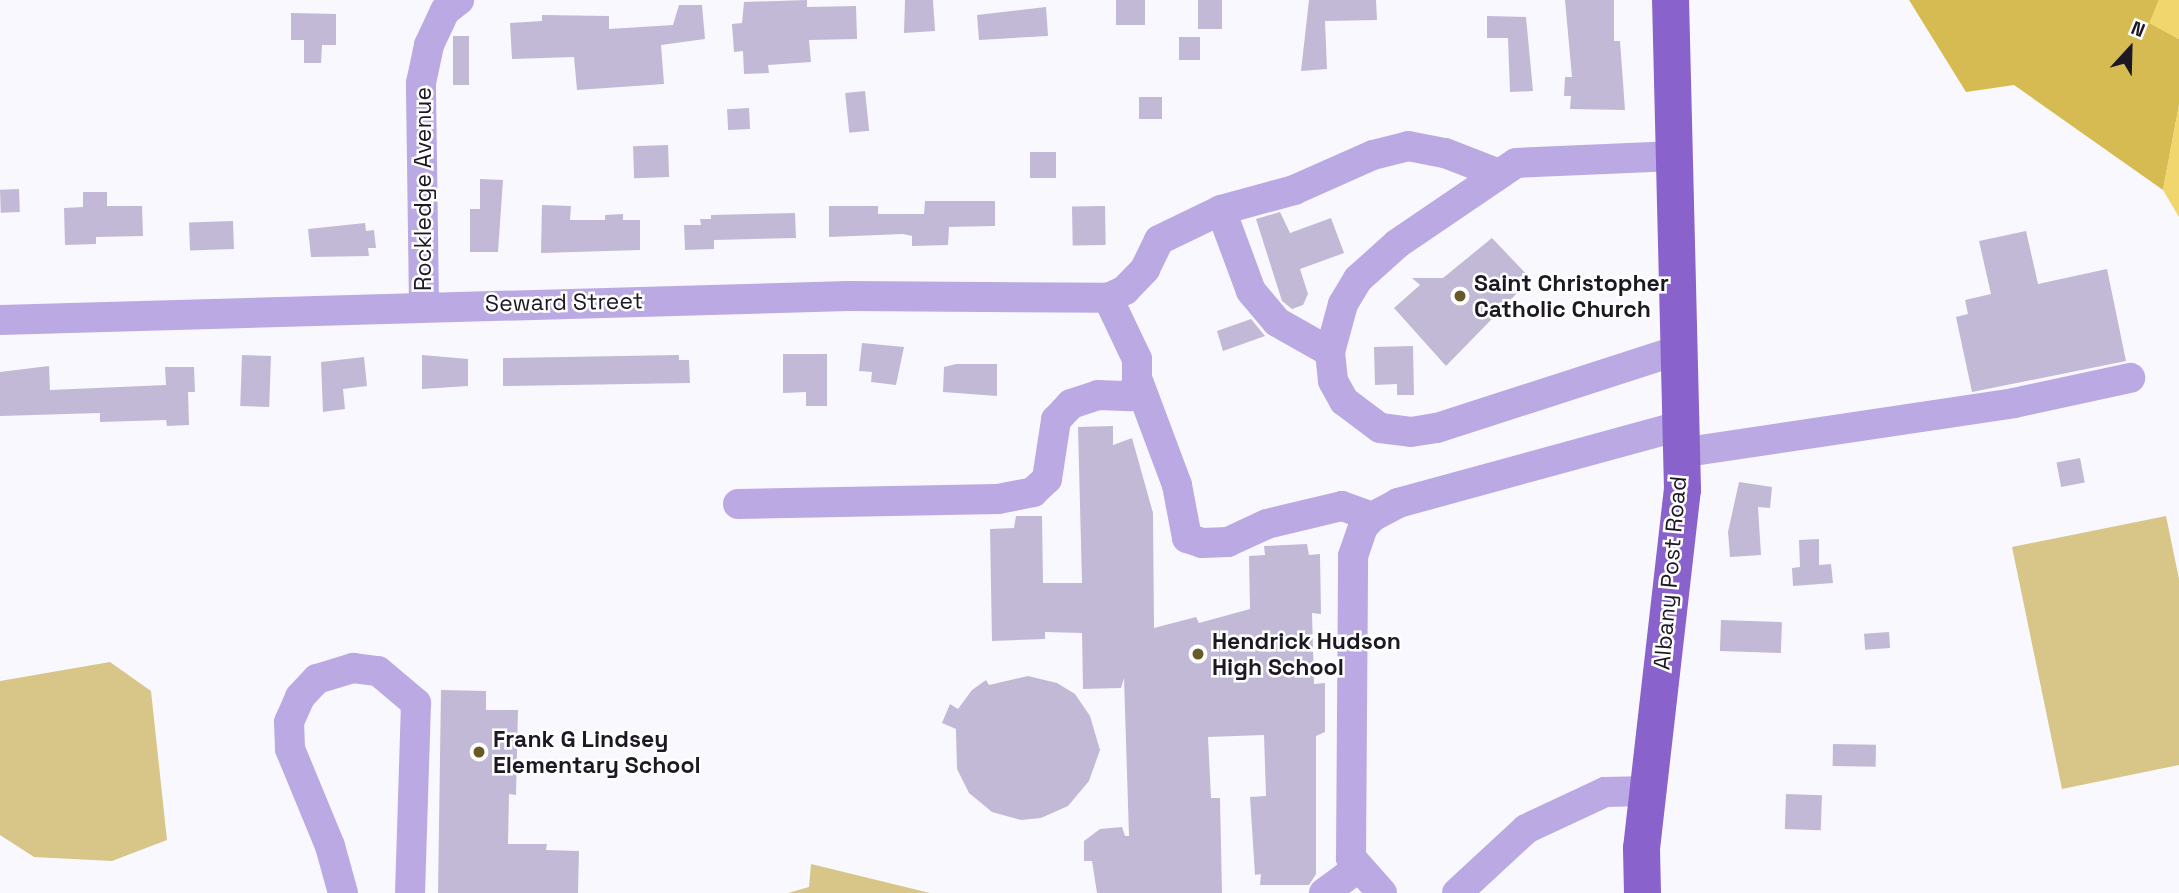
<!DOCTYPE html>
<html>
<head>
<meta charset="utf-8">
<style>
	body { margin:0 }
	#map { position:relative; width:2179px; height:893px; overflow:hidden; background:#f9f8fe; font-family:"Space Grotesk",sans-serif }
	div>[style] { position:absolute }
	.green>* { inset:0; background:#d7c688 }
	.forest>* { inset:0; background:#d6ba52 }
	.water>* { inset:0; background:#f1d56d }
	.building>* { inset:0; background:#c2b9d6; transform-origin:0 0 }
	.minor>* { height:30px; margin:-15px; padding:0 15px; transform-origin:15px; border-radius:15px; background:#bba9e3 }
	.major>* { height:37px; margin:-18.5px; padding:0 18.5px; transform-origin:18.5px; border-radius:18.5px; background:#8962cc }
	.dots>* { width:19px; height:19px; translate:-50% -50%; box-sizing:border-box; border:4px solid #fff; border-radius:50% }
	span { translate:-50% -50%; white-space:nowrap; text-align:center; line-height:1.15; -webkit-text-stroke:5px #fff; paint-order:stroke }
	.street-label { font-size:23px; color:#1d1924 }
	.poi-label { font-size:23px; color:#1d1924; font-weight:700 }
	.left { translate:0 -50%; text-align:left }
	.north { position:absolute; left:2095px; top:14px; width:70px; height:70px; -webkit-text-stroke:5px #fff; paint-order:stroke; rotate:22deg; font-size:19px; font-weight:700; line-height:28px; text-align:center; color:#1d1924 }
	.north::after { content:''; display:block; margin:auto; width:24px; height:32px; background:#1d1924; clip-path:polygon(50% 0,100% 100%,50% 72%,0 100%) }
</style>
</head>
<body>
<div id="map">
	<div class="green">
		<i style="clip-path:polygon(2166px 516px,2179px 579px,2179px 765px,2062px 789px,2012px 547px)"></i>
		<i style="clip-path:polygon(110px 662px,151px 691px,167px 840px,112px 861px,34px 857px,0 835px,0 681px)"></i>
		<i style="clip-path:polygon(811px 864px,930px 893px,788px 893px,809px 887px)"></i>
	</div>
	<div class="forest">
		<i style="clip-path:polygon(1909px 0,2159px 0,2150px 23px,2179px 39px,2179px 105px,2163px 190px,2014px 85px,1966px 92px)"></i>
	</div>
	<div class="water">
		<i style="clip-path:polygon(2159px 0,2179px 0,2179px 39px,2149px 23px)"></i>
		<i style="clip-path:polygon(2179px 105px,2179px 217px,2163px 190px)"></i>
	</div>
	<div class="building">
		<i style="clip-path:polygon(807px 0,807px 7px,856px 6px,857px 39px,809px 40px,811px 62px,768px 65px,769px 73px,744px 74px,743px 51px,734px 52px,732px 24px,742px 23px,744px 2px)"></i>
		<i style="clip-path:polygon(905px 0,933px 0,935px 31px,904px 33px)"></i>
		<i style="left:1116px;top:0;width:29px;height:25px"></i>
		<i style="left:1198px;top:0;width:24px;height:29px"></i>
		<i style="clip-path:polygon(1309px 0,1376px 0,1377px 20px,1325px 21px,1327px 69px,1301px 71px)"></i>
		<i style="clip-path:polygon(1565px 0,1614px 0,1614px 41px,1620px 41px,1625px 110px,1570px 109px,1571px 96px,1564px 96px,1565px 77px,1572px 77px)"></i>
		<i style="clip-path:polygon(679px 5px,702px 5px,705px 39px,661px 45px,664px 84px,577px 90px,574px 57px,512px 59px,510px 23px,542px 21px,542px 15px,609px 16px,609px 29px,673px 25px)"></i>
		<i style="clip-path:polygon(1046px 7px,1048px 36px,979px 40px,977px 15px)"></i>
		<i style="clip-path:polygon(291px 13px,336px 14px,336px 45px,322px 45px,321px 63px,304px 63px,304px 40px,291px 40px)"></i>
		<i style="clip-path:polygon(1487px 16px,1526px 17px,1533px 91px,1510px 92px,1508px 38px,1487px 38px)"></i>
		<i style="left:453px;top:36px;width:16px;height:49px"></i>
		<i style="left:1200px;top:37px;width:23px;height:21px;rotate:90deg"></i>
		<i style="left:865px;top:91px;width:40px;height:20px;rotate:84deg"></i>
		<i style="left:1162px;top:97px;width:22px;height:23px;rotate:90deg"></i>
		<i style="left:749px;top:108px;width:21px;height:22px;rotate:87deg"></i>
		<i style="left:668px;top:145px;width:32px;height:35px;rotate:88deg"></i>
		<i style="left:1030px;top:152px;width:26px;height:26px"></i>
		<i style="clip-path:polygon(480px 179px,503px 180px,498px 252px,470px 252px,470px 209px,480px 209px)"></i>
		<i style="left:19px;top:189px;width:23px;height:19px;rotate:88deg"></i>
		<i style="clip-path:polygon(83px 192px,107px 192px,107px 206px,142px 206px,143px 236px,96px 237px,96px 244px,65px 245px,64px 208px,83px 207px)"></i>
		<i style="clip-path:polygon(925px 201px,995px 201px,995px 226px,949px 227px,948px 245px,912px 246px,912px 236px,903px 234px,829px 237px,829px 206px,878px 206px,878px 214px,924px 214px)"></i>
		<i style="clip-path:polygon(542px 205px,571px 206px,570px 220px,605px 220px,605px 215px,623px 214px,623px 220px,640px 220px,640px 250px,541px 253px)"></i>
		<i style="left:1105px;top:206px;width:39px;height:33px;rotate:89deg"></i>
		<i style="clip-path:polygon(1280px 212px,1290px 233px,1331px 218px,1344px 253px,1300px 269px,1308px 294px,1303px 305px,1292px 309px,1282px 301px,1256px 219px)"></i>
		<i style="clip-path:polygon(795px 213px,796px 238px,714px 240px,714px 249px,685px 250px,684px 225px,701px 225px,700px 219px,711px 219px,711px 215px)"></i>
		<i style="left:233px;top:221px;width:28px;height:44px;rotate:88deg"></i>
		<i style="clip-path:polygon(365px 223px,366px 231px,374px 230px,376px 248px,368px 248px,369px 256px,311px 257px,308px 229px)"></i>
		<i style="clip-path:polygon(2026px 231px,2038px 284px,2107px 269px,2126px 361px,1972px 392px,1956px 317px,1968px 314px,1965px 300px,1991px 294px,1979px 241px)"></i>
		<i style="clip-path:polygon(1492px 238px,1531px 279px,1446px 366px,1394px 308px,1420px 285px,1412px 278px,1443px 278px)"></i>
		<i style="clip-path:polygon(1251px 319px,1265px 336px,1223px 351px,1217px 331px)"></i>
		<i style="clip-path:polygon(862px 343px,904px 347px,896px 385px,871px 382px,872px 372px,859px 371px)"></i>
		<i style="clip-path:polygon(1413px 346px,1414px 395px,1397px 395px,1397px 384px,1375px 385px,1374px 347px)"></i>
		<i style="clip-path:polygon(783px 354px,827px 354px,827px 406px,806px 406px,806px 392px,783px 393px)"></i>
		<i style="left:242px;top:355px;width:29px;height:51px;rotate:2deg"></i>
		<i style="clip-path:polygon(422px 355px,468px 359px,468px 386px,422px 389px)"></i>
		<i style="clip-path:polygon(679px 355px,679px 360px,689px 360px,690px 383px,503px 386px,503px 358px)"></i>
		<i style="clip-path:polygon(364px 357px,367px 386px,343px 389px,345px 409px,323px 412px,321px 362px)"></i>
		<i style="clip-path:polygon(956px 364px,997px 364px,997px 396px,943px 392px,944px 367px)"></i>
		<i style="clip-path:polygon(49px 366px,50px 390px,166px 385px,165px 367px,194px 367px,195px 392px,188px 392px,189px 425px,167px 426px,166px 420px,100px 422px,100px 413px,0 416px,0 372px)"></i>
		<i style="clip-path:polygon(1113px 426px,1113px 445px,1132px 438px,1153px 513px,1154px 628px,1196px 617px,1199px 623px,1250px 609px,1249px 556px,1265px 555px,1264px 546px,1307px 544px,1309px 555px,1320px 554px,1321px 614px,1312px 613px,1314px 684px,1325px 683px,1325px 732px,1316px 736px,1316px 874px,1309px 885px,1260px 885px,1261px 874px,1255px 875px,1250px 797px,1266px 796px,1264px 735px,1208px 737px,1211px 798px,1220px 798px,1222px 893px,1097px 893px,1092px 861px,1084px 861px,1084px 841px,1100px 829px,1122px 827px,1125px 836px,1129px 836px,1124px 678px,1121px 688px,1083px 689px,1082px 633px,1045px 632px,1045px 639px,992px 641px,990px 529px,1014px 528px,1016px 516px,1042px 516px,1043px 583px,1082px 583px,1078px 427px)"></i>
		<i style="left:2080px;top:458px;width:25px;height:24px;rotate:79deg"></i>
		<i style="clip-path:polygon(1739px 482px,1772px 487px,1770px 508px,1758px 507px,1761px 555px,1730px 557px,1728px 532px)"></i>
		<i style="clip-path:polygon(1819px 539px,1819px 565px,1831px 564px,1833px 583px,1793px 586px,1792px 568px,1800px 567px,1799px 540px)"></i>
		<i style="left:1721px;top:620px;width:61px;height:31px;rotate:2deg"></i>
		<i style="left:1889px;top:632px;width:16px;height:25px;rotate:86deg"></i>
		<i style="clip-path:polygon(1028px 676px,1057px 683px,1075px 694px,1090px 716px,1100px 750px,1089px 781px,1068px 806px,1041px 818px,1021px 820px,992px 812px,969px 793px,957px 769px,956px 729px,942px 723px,950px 704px,958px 709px,972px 690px,986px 680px,989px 685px)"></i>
		<i style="clip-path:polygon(441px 690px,486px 691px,486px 710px,518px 710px,516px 795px,509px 794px,508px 844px,547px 844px,546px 850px,579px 851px,578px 893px,438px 893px)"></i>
		<i style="left:1833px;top:744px;width:43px;height:22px;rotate:1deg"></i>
		<i style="left:1786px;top:794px;width:36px;height:35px;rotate:2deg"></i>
	</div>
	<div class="minor">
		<i style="left:1675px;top:156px;width:159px;rotate:177.5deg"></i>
		<i style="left:1516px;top:163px;width:144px;rotate:145.8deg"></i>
		<i style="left:1397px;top:244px;width:52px;rotate:138.1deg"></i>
		<i style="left:1358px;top:279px;width:29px;rotate:121deg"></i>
		<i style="left:1343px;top:304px;width:50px;rotate:105.2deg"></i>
		<i style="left:1330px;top:352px;width:29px;rotate:84deg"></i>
		<i style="left:1333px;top:381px;width:23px;rotate:61deg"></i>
		<i style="left:1344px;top:401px;width:45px;rotate:36.9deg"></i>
		<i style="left:1380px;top:428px;width:31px;rotate:7deg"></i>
		<i style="left:1411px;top:432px;width:26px;rotate:-9deg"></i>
		<i style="left:1437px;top:428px;width:253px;rotate:-17.9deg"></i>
		<i style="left:1221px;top:210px;width:86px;rotate:69.7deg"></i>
		<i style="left:1251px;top:291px;width:40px;rotate:50deg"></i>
		<i style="left:1277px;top:322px;width:61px;rotate:29.5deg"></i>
		<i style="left:424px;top:305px;width:222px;rotate:-90.8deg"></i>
		<i style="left:421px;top:83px;width:39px;rotate:-78deg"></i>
		<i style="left:429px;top:45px;width:38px;rotate:-65deg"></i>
		<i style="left:445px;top:11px;width:18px;rotate:-38deg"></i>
		<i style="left:0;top:320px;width:849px;rotate:-1.62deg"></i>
		<i style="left:849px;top:296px;width:259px;rotate:0.4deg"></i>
		<i style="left:1108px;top:298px;width:19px;rotate:-25deg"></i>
		<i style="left:1125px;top:290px;width:29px;rotate:-46deg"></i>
		<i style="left:1145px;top:269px;width:32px;rotate:-64deg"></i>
		<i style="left:1159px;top:240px;width:69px;rotate:-25.8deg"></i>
		<i style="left:1221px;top:210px;width:76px;rotate:-15.3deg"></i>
		<i style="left:1294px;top:190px;width:86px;rotate:-23.9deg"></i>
		<i style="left:1373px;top:155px;width:36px;rotate:-14deg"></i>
		<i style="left:1408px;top:146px;width:38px;rotate:11deg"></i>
		<i style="left:1445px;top:153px;width:58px;rotate:21.3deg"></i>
		<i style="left:1137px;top:378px;width:114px;rotate:69.5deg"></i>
		<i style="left:1177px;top:485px;width:54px;rotate:79.3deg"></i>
		<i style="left:1187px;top:538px;width:16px;rotate:18deg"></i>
		<i style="left:1202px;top:543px;width:26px;rotate:-2deg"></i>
		<i style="left:1228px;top:542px;width:43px;rotate:-24.8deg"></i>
		<i style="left:1267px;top:524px;width:77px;rotate:-13.5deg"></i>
		<i style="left:1342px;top:506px;width:32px;rotate:20deg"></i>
		<i style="left:1680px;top:453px;width:338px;rotate:-8.5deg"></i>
		<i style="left:2014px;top:403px;width:119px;rotate:-12.2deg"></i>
		<i style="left:738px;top:504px;width:260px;rotate:-1.1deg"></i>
		<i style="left:998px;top:499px;width:36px;rotate:-11deg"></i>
		<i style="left:1033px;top:492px;width:19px;rotate:-43deg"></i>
		<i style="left:1047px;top:479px;width:60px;rotate:-81.3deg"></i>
		<i style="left:1056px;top:420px;width:22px;rotate:-47deg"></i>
		<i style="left:1071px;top:404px;width:28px;rotate:-18deg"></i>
		<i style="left:1098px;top:395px;width:33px;rotate:2deg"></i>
		<i style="left:1131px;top:396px;width:14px;rotate:-65deg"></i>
		<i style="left:1137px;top:383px;width:24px;rotate:-90deg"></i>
		<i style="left:1137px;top:359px;width:68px;rotate:-115.4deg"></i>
		<i style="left:343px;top:893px;width:49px;rotate:-105.5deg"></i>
		<i style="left:330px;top:846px;width:105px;rotate:-112.4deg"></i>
		<i style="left:290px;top:749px;width:27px;rotate:-92deg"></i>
		<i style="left:289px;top:722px;width:27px;rotate:-66deg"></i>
		<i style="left:300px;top:697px;width:25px;rotate:-47deg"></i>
		<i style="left:317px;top:679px;width:38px;rotate:-17deg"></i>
		<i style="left:353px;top:668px;width:25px;rotate:7deg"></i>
		<i style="left:378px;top:671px;width:50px;rotate:40.1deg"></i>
		<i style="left:416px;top:703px;width:190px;rotate:91.8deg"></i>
		<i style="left:1324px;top:893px;width:42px;rotate:-36.3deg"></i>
		<i style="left:1382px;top:893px;width:47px;rotate:-131.5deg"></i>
		<i style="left:1351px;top:858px;width:302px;rotate:-89.6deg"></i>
		<i style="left:1353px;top:556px;width:31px;rotate:-71deg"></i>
		<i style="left:1363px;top:527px;width:13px;rotate:-48deg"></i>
		<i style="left:1372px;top:517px;width:30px;rotate:-28deg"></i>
		<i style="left:1398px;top:503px;width:291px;rotate:-15.3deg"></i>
		<i style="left:1457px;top:893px;width:94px;rotate:-42.8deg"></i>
		<i style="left:1526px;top:829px;width:87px;rotate:-25.1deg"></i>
		<i style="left:1605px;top:792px;width:43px;rotate:-1.3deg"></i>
	</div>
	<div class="major">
		<i style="left:1642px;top:893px;width:45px;rotate:-91.3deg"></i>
		<i style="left:1641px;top:848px;width:361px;rotate:-83.5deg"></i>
		<i style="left:1682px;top:489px;width:489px;rotate:-91.4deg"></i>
	</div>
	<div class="dots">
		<i style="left:1460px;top:296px;background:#685a27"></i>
		<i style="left:1198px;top:654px;background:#685a27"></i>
		<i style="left:479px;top:752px;background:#685a27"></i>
	</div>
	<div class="street-label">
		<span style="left:423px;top:189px;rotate:-90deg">Rockledge Avenue</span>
		<span style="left:564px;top:302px;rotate:-1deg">Seward Street</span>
		<span style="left:1670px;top:573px;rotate:-85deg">Albany Post Road</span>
	</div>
	<div class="poi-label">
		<span class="left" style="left:1474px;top:296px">Saint Christopher<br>Catholic Church</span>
		<span class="left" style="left:1212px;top:654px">Hendrick Hudson<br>High School</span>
		<span class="left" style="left:493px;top:752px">Frank G Lindsey<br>Elementary School</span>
	</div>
	<div class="north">N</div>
</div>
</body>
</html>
